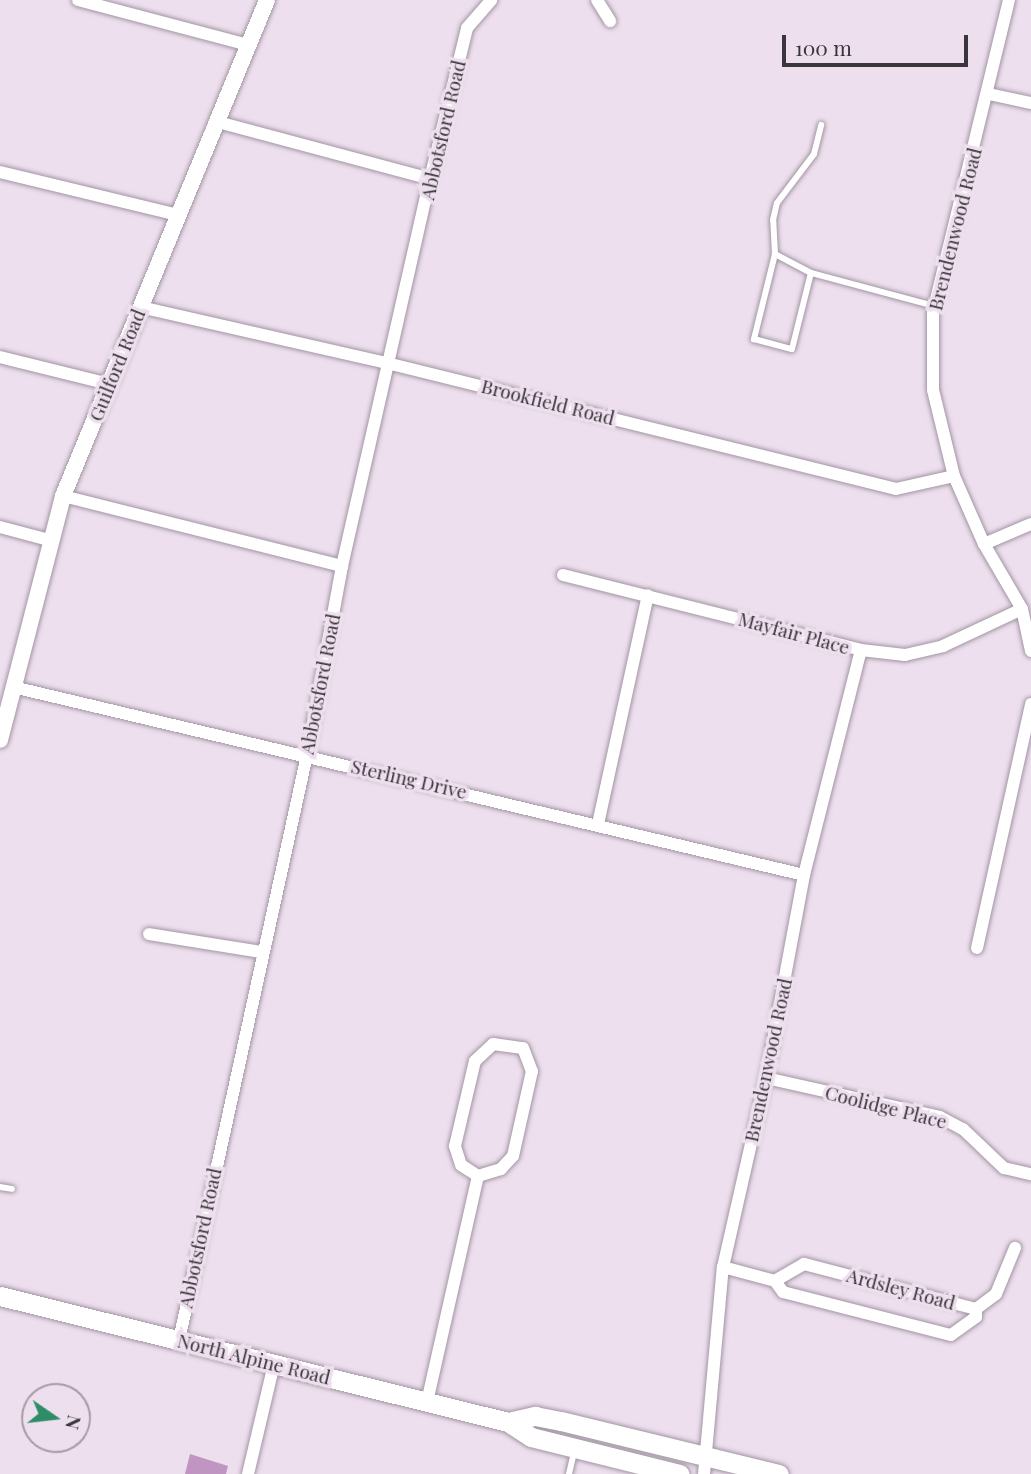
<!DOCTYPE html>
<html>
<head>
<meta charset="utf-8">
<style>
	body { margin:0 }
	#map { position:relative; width:1031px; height:1474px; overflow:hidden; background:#eddfed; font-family:"Playfair Display",serif }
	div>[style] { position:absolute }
	.forest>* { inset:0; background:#c095c2 }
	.roads { filter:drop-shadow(0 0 2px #a295a3) drop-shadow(0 0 2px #a295a3) }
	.service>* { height:6px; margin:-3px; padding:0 3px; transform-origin:3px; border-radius:3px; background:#fff }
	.minor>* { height:12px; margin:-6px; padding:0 6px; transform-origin:6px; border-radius:6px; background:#fff }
	.tertiary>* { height:16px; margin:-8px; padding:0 8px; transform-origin:8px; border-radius:8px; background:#fff }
	.secondary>* { height:19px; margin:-9.5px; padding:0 9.5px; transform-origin:9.5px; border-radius:9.5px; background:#fff }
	span { translate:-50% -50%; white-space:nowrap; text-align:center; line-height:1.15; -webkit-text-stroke:7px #eddfed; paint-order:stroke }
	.street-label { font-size:19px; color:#3a353a }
	.north { position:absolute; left:21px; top:1383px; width:70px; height:70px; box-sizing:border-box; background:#eddfed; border:2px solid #a59ba5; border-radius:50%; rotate:104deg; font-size:19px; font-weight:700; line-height:28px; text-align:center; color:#3a353a }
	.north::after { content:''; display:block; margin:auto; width:24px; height:32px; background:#2e8d66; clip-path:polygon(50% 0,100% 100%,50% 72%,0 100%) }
	.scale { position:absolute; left:782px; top:35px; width:186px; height:32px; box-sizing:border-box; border:4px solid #3a353a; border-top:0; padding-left:9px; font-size:21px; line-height:24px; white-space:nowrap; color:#3a353a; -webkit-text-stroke:5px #eddfed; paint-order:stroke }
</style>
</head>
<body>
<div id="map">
	<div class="forest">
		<i style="clip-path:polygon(190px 1454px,228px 1466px,226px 1474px,185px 1474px)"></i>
	</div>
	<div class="roads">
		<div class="service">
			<i style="left:775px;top:254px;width:34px;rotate:-93deg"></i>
			<i style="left:773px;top:220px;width:17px;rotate:-77deg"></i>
			<i style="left:777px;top:203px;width:61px;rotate:-52.9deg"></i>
			<i style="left:814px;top:154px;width:30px;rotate:-76deg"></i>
			<i style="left:811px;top:273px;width:41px;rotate:-152.2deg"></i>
			<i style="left:775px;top:254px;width:88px;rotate:103.9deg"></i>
			<i style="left:754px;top:339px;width:39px;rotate:15deg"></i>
			<i style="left:792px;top:349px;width:78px;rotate:-76deg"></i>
			<i style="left:811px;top:273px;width:127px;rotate:15deg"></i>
			<i style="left:0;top:1187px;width:12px;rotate:9deg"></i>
			<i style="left:569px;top:1474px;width:23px;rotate:-77deg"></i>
		</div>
		<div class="minor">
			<i style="left:78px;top:0;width:176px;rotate:14.8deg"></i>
			<i style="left:597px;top:0;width:25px;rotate:58deg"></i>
			<i style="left:1009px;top:0;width:321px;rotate:103.7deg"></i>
			<i style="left:933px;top:312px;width:78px;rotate:90deg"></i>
			<i style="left:933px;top:390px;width:89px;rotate:76.3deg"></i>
			<i style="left:954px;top:476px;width:74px;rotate:66.2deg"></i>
			<i style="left:984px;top:544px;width:75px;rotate:59.7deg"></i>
			<i style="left:1022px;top:609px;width:43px;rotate:77.9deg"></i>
			<i style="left:989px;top:94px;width:43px;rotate:12.1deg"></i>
			<i style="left:218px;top:122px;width:220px;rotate:15deg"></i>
			<i style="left:0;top:172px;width:183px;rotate:13.6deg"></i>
			<i style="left:140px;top:307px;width:257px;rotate:12.8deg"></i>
			<i style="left:391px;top:364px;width:520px;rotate:13.9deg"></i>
			<i style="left:896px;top:489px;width:59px;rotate:-12.6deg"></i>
			<i style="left:0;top:357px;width:112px;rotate:13.9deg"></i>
			<i style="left:63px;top:496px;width:288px;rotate:14.1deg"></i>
			<i style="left:0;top:527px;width:51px;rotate:14.9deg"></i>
			<i style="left:984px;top:544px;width:51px;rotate:-23.1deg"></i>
			<i style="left:563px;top:575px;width:307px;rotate:14.1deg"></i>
			<i style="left:861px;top:650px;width:44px;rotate:6.5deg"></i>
			<i style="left:905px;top:655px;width:39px;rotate:-13deg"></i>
			<i style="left:943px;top:646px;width:87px;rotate:-25.1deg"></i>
			<i style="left:13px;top:687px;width:813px;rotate:13.37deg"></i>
			<i style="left:598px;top:824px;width:234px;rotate:-77.7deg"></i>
			<i style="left:149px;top:934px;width:114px;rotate:9.1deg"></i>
			<i style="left:977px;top:948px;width:250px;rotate:-77.5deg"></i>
			<i style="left:493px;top:1044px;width:30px;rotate:8deg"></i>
			<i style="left:523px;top:1048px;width:25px;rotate:69deg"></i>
			<i style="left:532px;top:1071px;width:87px;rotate:102.6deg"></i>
			<i style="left:513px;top:1156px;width:18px;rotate:133deg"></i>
			<i style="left:501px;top:1169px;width:24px;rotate:163deg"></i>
			<i style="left:478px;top:1176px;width:20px;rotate:-147deg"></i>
			<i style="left:461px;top:1165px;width:20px;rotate:-108deg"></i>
			<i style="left:455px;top:1146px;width:87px;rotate:-76.8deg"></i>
			<i style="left:475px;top:1061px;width:25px;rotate:-43deg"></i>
			<i style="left:766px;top:1078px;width:178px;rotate:12.6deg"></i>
			<i style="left:940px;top:1117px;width:26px;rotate:28deg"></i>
			<i style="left:963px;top:1129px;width:57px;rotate:43.6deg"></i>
			<i style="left:1004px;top:1168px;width:28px;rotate:13deg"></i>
			<i style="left:723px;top:1267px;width:54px;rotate:15.1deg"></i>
			<i style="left:775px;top:1281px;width:14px;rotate:54deg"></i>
			<i style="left:783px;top:1292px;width:173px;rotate:14.4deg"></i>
			<i style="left:951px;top:1335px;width:31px;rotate:-36deg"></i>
			<i style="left:976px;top:1317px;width:8px;rotate:-90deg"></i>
			<i style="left:976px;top:1309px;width:178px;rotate:-165.3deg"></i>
			<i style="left:804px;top:1264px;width:34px;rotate:150deg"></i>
			<i style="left:976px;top:1309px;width:25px;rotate:-37deg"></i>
			<i style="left:996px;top:1294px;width:50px;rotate:-67.6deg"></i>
			<i style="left:179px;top:1340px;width:599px;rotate:-77.66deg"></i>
			<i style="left:307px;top:755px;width:192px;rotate:-79.5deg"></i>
			<i style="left:342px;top:566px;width:397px;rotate:-77.2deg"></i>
			<i style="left:430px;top:179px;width:155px;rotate:-76.2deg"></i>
			<i style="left:467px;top:28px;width:37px;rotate:-49deg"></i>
			<i style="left:427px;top:1402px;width:232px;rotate:-77.3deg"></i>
			<i style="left:248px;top:1474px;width:113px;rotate:-76.7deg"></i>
			<i style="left:704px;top:1474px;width:208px;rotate:-84.8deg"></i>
			<i style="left:723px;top:1267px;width:194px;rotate:-77.2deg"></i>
			<i style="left:766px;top:1078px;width:207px;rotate:-79.4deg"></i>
			<i style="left:804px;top:875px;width:232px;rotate:-75.8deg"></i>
		</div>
		<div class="tertiary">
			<i style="left:0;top:740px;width:252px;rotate:-75.5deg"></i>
			<i style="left:63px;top:496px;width:536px;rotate:-67.64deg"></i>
		</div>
		<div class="secondary">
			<i style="left:0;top:1296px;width:523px;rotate:13.93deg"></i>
			<i style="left:508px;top:1422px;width:27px;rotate:33deg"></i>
			<i style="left:531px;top:1437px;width:153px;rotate:14deg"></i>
			<i style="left:508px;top:1422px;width:28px;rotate:-13deg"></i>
			<i style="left:535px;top:1416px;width:26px;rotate:11deg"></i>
			<i style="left:561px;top:1421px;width:224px;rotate:13.7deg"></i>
		</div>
	</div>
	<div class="street-label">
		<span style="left:443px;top:130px;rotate:-77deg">Abbotsford Road</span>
		<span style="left:955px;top:229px;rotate:-76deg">Brendenwood Road</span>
		<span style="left:117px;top:365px;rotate:-68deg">Guilford Road</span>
		<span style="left:548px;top:402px;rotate:14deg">Brookfield Road</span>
		<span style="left:794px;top:633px;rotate:15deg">Mayfair Place</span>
		<span style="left:320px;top:684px;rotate:-79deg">Abbotsford Road</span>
		<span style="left:409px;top:779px;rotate:13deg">Sterling Drive</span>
		<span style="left:768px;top:1060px;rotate:-78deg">Brendenwood Road</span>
		<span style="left:886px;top:1107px;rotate:14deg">Coolidge Place</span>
		<span style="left:200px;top:1238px;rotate:-78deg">Abbotsford Road</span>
		<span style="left:901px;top:1289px;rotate:15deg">Ardsley Road</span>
		<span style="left:254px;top:1359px;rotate:14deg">North Alpine Road</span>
	</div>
	<div class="north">N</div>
	<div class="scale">100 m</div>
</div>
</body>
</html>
